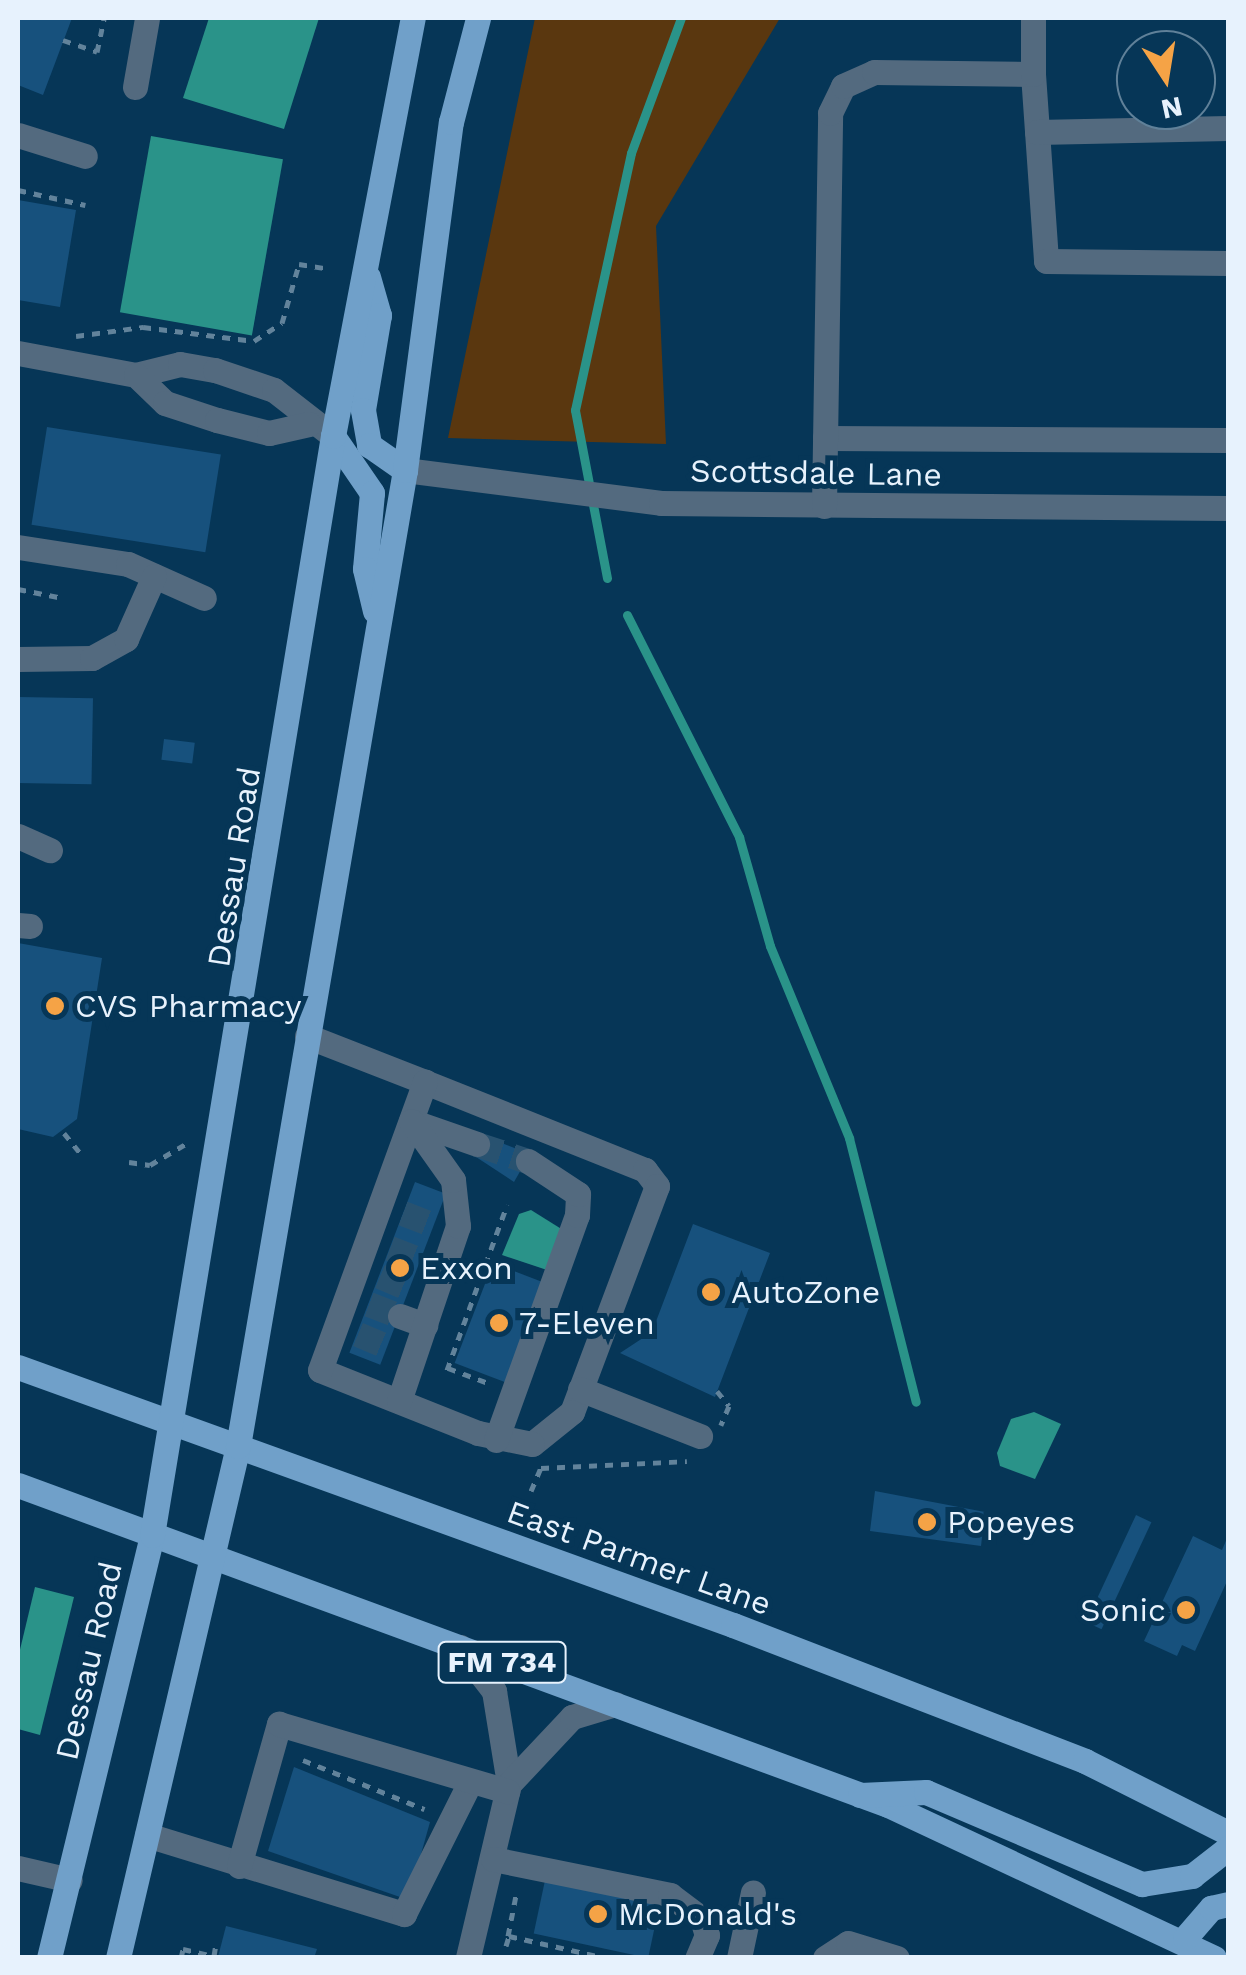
<!DOCTYPE html>
<html>
<head>
<meta charset="utf-8">
<style>
	body { margin:0 }
	#map { position:relative; width:1246px; height:1975px; overflow:hidden; background:#063657; font-family:"Work Sans",sans-serif }
	div>[style] { position:absolute }
	.green>* { inset:0; background:#5a370f }
	.water>* { inset:0; background:#2a9389; transform-origin:0 0 }
	.stream>* { height:9px; margin:-4.5px; padding:0 4.5px; transform-origin:4.5px; border-radius:4.5px; background:#2a9389 }
	.building>* { inset:0; background:#17517d; transform-origin:0 0 }
	.minor-tunnel>* { height:25px; margin-top:-12.5px; transform-origin:0; background:repeating-linear-gradient(90deg,#285270 0 25px,transparent 0 37px) }
	.path>* { height:5px; margin-top:-2.5px; transform-origin:0; background:repeating-linear-gradient(90deg,#62839b 0 8px,transparent 0 16px) }
	.minor>* { height:25px; margin:-12.5px; padding:0 12.5px; transform-origin:12.5px; border-radius:12.5px; background:#536a7f }
	.major>* { height:25px; margin:-12.5px; padding:0 12.5px; transform-origin:12.5px; border-radius:12.5px; background:#70a0c9 }
	.dots>* { width:28px; height:28px; translate:-50% -50%; box-sizing:border-box; border:5px solid #063657; border-radius:50% }
	span { translate:-50% -50%; white-space:nowrap; text-align:center; line-height:1.15; -webkit-text-stroke:10px #063657; paint-order:stroke }
	.shield-label span { padding:2px 8px; background:#063657; border:2px solid; border-radius:8px; -webkit-text-stroke-width:0 }
	.shield-label { font-size:30px; color:#e7f2fd; font-weight:700 }
	.street-label { font-size:32px; color:#e7f2fd }
	.poi-label { font-size:32px; color:#e7f2fd }
	.left { translate:0 -50%; text-align:left }
	.right { translate:-100% -50%; text-align:right }
	.frame { position:absolute; inset:0; border:20px solid #e7f2fd; pointer-events:none }
	.north { position:absolute; left:1116px; top:30px; width:100px; height:100px; box-sizing:border-box; background:#063657; border:2px solid #608199; border-radius:50%; rotate:168deg; font-size:28px; font-weight:700; line-height:40px; text-align:center; color:#e7f2fd }
	.north::after { content:''; display:block; margin:auto; width:35px; height:45px; background:#f5a346; clip-path:polygon(50% 0,100% 100%,50% 72%,0 100%) }
</style>
</head>
<body>
<div id="map">
	<div class="green">
		<i style="clip-path:polygon(535px 18px,780px 18px,656px 226px,666px 444px,448px 438px)"></i>
	</div>
	<div class="water">
		<i style="clip-path:polygon(209px 18px,319px 18px,284px 129px,183px 98px)"></i>
		<i style="left:151px;top:136px;width:134px;height:179px;rotate:10deg"></i>
		<i style="clip-path:polygon(531px 1210px,563px 1230px,547px 1270px,502px 1255px,519px 1214px)"></i>
		<i style="clip-path:polygon(1034px 1412px,1061px 1424px,1035px 1479px,1000px 1466px,997px 1453px,1011px 1419px)"></i>
		<i style="clip-path:polygon(35px 1587px,74px 1597px,40px 1735px,18px 1729px,18px 1658px)"></i>
	</div>
	<div class="stream">
		<i style="left:607px;top:578px;width:171px;rotate:-100.8deg"></i>
		<i style="left:575px;top:410px;width:263px;rotate:-77.7deg"></i>
		<i style="left:631px;top:153px;width:144px;rotate:-69.7deg"></i>
		<i style="left:627px;top:615px;width:249px;rotate:63.2deg"></i>
		<i style="left:739px;top:837px;width:113px;rotate:74.1deg"></i>
		<i style="left:770px;top:946px;width:208px;rotate:67.6deg"></i>
		<i style="left:849px;top:1138px;width:272px;rotate:75.8deg"></i>
	</div>
	<div class="building">
		<i style="clip-path:polygon(18px 18px,72px 18px,43px 95px,18px 85px)"></i>
		<i style="clip-path:polygon(18px 200px,76px 210px,60px 307px,18px 300px)"></i>
		<i style="left:47px;top:427px;width:176px;height:99px;rotate:9deg"></i>
		<i style="left:18px;top:697px;width:75px;height:86px;rotate:1deg"></i>
		<i style="left:164px;top:739px;width:31px;height:21px;rotate:7deg"></i>
		<i style="clip-path:polygon(18px 943px,102px 958px,77px 1119px,53px 1137px,18px 1129px)"></i>
		<i style="clip-path:polygon(481px 1135px,530px 1154px,514px 1182px,473px 1155px)"></i>
		<i style="left:415px;top:1182px;width:33px;height:183px;rotate:21deg"></i>
		<i style="clip-path:polygon(693px 1224px,770px 1253px,715px 1397px,620px 1353px,652px 1332px)"></i>
		<i style="left:493px;top:1263px;width:55px;height:107px;rotate:21deg"></i>
		<i style="clip-path:polygon(875px 1491px,985px 1512px,981px 1546px,870px 1531px)"></i>
		<i style="left:1136px;top:1515px;width:17px;height:118px;rotate:25deg"></i>
		<i style="clip-path:polygon(1193px 1536px,1222px 1550px,1228px 1536px,1228px 1579px,1195px 1651px,1182px 1645px,1177px 1656px,1144px 1641px)"></i>
		<i style="clip-path:polygon(294px 1767px,430px 1822px,411px 1890px,400px 1897px,268px 1851px)"></i>
		<i style="left:547px;top:1871px;width:117px;height:64px;rotate:12deg"></i>
		<i style="clip-path:polygon(226px 1926px,317px 1949px,314px 1958px,218px 1957px)"></i>
	</div>
	<div class="minor-tunnel">
		<i style="left:477px;top:1144px;width:54px;rotate:18.4deg"></i>
		<i style="left:403px;top:1213px;width:33px;rotate:21deg"></i>
		<i style="left:390px;top:1248px;width:33px;rotate:21deg"></i>
		<i style="left:380px;top:1276px;width:33px;rotate:23deg"></i>
		<i style="left:369px;top:1304px;width:33px;rotate:21deg"></i>
		<i style="left:358px;top:1334px;width:34px;rotate:23deg"></i>
	</div>
	<div class="path">
		<i style="left:63px;top:40px;width:36px;rotate:19deg"></i>
		<i style="left:97px;top:52px;width:35px;rotate:-78deg"></i>
		<i style="left:18px;top:190px;width:69px;rotate:12.6deg"></i>
		<i style="left:76px;top:336px;width:68px;rotate:-7.7deg"></i>
		<i style="left:143px;top:327px;width:112px;rotate:7.2deg"></i>
		<i style="left:254px;top:341px;width:33px;rotate:-33deg"></i>
		<i style="left:282px;top:323px;width:61px;rotate:-73.9deg"></i>
		<i style="left:299px;top:264px;width:31px;rotate:9deg"></i>
		<i style="left:18px;top:589px;width:46px;rotate:11.3deg"></i>
		<i style="left:64px;top:1133px;width:27px;rotate:51deg"></i>
		<i style="left:129px;top:1162px;width:21px;rotate:8deg"></i>
		<i style="left:150px;top:1165px;width:45px;rotate:-30.5deg"></i>
		<i style="left:448px;top:1368px;width:46px;rotate:20.4deg"></i>
		<i style="left:447px;top:1370px;width:176px;rotate:-70deg"></i>
		<i style="left:717px;top:1391px;width:19px;rotate:51deg"></i>
		<i style="left:729px;top:1406px;width:21px;rotate:113deg"></i>
		<i style="left:531px;top:1491px;width:25px;rotate:-67deg"></i>
		<i style="left:541px;top:1468px;width:146px;rotate:-2.7deg"></i>
		<i style="left:303px;top:1760px;width:131px;rotate:22deg"></i>
		<i style="left:508px;top:1936px;width:47px;rotate:-78.9deg"></i>
		<i style="left:506px;top:1946px;width:10px;rotate:-73deg"></i>
		<i style="left:509px;top:1936px;width:99px;rotate:12.8deg"></i>
		<i style="left:181px;top:1958px;width:9px;rotate:-77deg"></i>
		<i style="left:183px;top:1949px;width:32px;rotate:13deg"></i>
		<i style="left:214px;top:1956px;width:12px;rotate:-81deg"></i>
	</div>
	<div class="minor">
		<i style="left:1033px;top:74px;width:187px;rotate:86deg"></i>
		<i style="left:1046px;top:261px;width:182px;rotate:0.6deg"></i>
		<i style="left:135px;top:87px;width:70px;rotate:-80.1deg"></i>
		<i style="left:1037px;top:132px;width:191px;rotate:-1.2deg"></i>
		<i style="left:18px;top:135px;width:70px;rotate:17.4deg"></i>
		<i style="left:18px;top:353px;width:120px;rotate:10.6deg"></i>
		<i style="left:136px;top:375px;width:45px;rotate:-14deg"></i>
		<i style="left:180px;top:364px;width:36px;rotate:10deg"></i>
		<i style="left:215px;top:370px;width:62px;rotate:18.7deg"></i>
		<i style="left:274px;top:390px;width:75px;rotate:37.9deg"></i>
		<i style="left:136px;top:375px;width:40px;rotate:44deg"></i>
		<i style="left:165px;top:403px;width:55px;rotate:18.1deg"></i>
		<i style="left:217px;top:420px;width:54px;rotate:14deg"></i>
		<i style="left:269px;top:433px;width:41px;rotate:-12.7deg"></i>
		<i style="left:825px;top:438px;width:403px;rotate:0.3deg"></i>
		<i style="left:405px;top:470px;width:258px;rotate:7.3deg"></i>
		<i style="left:661px;top:503px;width:567px;rotate:0.51deg"></i>
		<i style="left:824px;top:506px;width:393px;rotate:-89.1deg"></i>
		<i style="left:830px;top:113px;width:30px;rotate:-64deg"></i>
		<i style="left:843px;top:86px;width:34px;rotate:-24deg"></i>
		<i style="left:874px;top:72px;width:159px;rotate:0.7deg"></i>
		<i style="left:1033px;top:74px;width:56px;rotate:-90deg"></i>
		<i style="left:18px;top:547px;width:111px;rotate:8.8deg"></i>
		<i style="left:128px;top:564px;width:83px;rotate:24.1deg"></i>
		<i style="left:18px;top:659px;width:74px;rotate:-0.8deg"></i>
		<i style="left:92px;top:658px;width:39px;rotate:-29deg"></i>
		<i style="left:126px;top:639px;width:69px;rotate:-66deg"></i>
		<i style="left:18px;top:836px;width:35px;rotate:24deg"></i>
		<i style="left:18px;top:925px;width:12px;rotate:5deg"></i>
		<i style="left:307px;top:1036px;width:127px;rotate:21.3deg"></i>
		<i style="left:425px;top:1082px;width:237px;rotate:21.8deg"></i>
		<i style="left:645px;top:1170px;width:20px;rotate:53deg"></i>
		<i style="left:657px;top:1186px;width:241px;rotate:110.6deg"></i>
		<i style="left:572px;top:1412px;width:51px;rotate:141.3deg"></i>
		<i style="left:532px;top:1444px;width:55px;rotate:-168.5deg"></i>
		<i style="left:478px;top:1433px;width:170px;rotate:-158.3deg"></i>
		<i style="left:320px;top:1370px;width:307px;rotate:-70deg"></i>
		<i style="left:411px;top:1121px;width:70px;rotate:19.2deg"></i>
		<i style="left:400px;top:1316px;width:27px;rotate:20deg"></i>
		<i style="left:580px;top:1389px;width:129px;rotate:21.4deg"></i>
		<i style="left:399px;top:1401px;width:185px;rotate:-71.4deg"></i>
		<i style="left:458px;top:1226px;width:46px;rotate:-96.2deg"></i>
		<i style="left:453px;top:1180px;width:72px;rotate:-125.4deg"></i>
		<i style="left:496px;top:1440px;width:239px;rotate:-70.2deg"></i>
		<i style="left:577px;top:1215px;width:21px;rotate:-87deg"></i>
		<i style="left:578px;top:1194px;width:60px;rotate:-146.6deg"></i>
		<i style="left:460px;top:1647px;width:56px;rotate:52.3deg"></i>
		<i style="left:494px;top:1691px;width:94px;rotate:80.8deg"></i>
		<i style="left:509px;top:1784px;width:179px;rotate:103.3deg"></i>
		<i style="left:509px;top:1784px;width:92px;rotate:-46.8deg"></i>
		<i style="left:572px;top:1717px;width:45px;rotate:-16.8deg"></i>
		<i style="left:147px;top:1835px;width:269px;rotate:17.1deg"></i>
		<i style="left:404px;top:1914px;width:143px;rotate:-63.4deg"></i>
		<i style="left:493px;top:1859px;width:181px;rotate:11.5deg"></i>
		<i style="left:670px;top:1895px;width:40px;rotate:37deg"></i>
		<i style="left:702px;top:1919px;width:17px;rotate:73deg"></i>
		<i style="left:707px;top:1935px;width:25px;rotate:113deg"></i>
		<i style="left:239px;top:1866px;width:148px;rotate:-74.3deg"></i>
		<i style="left:279px;top:1724px;width:238px;rotate:16.4deg"></i>
		<i style="left:18px;top:1868px;width:53px;rotate:13deg"></i>
		<i style="left:739px;top:1958px;width:67px;rotate:-78deg"></i>
		<i style="left:825px;top:1958px;width:27px;rotate:-33deg"></i>
		<i style="left:848px;top:1943px;width:51px;rotate:17deg"></i>
	</div>
	<div class="major">
		<i style="left:368px;top:277px;width:40px;rotate:74deg"></i>
		<i style="left:379px;top:315px;width:96px;rotate:99.6deg"></i>
		<i style="left:363px;top:410px;width:36px;rotate:80deg"></i>
		<i style="left:369px;top:445px;width:44px;rotate:34.8deg"></i>
		<i style="left:333px;top:436px;width:69px;rotate:55.6deg"></i>
		<i style="left:372px;top:493px;width:76px;rotate:95.3deg"></i>
		<i style="left:365px;top:569px;width:43px;rotate:76.6deg"></i>
		<i style="left:18px;top:1367px;width:760px;rotate:19.84deg"></i>
		<i style="left:733px;top:1625px;width:377px;rotate:21.1deg"></i>
		<i style="left:1085px;top:1761px;width:160px;rotate:26.7deg"></i>
		<i style="left:18px;top:1485px;width:927px;rotate:20.19deg"></i>
		<i style="left:888px;top:1805px;width:360px;rotate:25.1deg"></i>
		<i style="left:860px;top:1795px;width:66px;rotate:-2.6deg"></i>
		<i style="left:926px;top:1792px;width:235px;rotate:23.1deg"></i>
		<i style="left:1142px;top:1884px;width:51px;rotate:-9.1deg"></i>
		<i style="left:1192px;top:1876px;width:46px;rotate:-37.9deg"></i>
		<i style="left:1185px;top:1938px;width:40px;rotate:-49deg"></i>
		<i style="left:1211px;top:1908px;width:17px;rotate:-13deg"></i>
		<i style="left:49px;top:1958px;width:435px;rotate:-76.3deg"></i>
		<i style="left:152px;top:1535px;width:1114px;rotate:-80.65deg"></i>
		<i style="left:333px;top:436px;width:426px;rotate:-79.2deg"></i>
		<i style="left:118px;top:1958px;width:526px;rotate:-76.81deg"></i>
		<i style="left:238px;top:1446px;width:990px;rotate:-80.29deg"></i>
		<i style="left:405px;top:470px;width:351px;rotate:-82.5deg"></i>
		<i style="left:451px;top:122px;width:107px;rotate:-75.4deg"></i>
	</div>
	<div class="dots">
		<i style="left:55px;top:1006px;background:#f5a346"></i>
		<i style="left:400px;top:1268px;background:#f5a346"></i>
		<i style="left:711px;top:1292px;background:#f5a346"></i>
		<i style="left:499px;top:1323px;background:#f5a346"></i>
		<i style="left:927px;top:1522px;background:#f5a346"></i>
		<i style="left:1186px;top:1610px;background:#f5a346"></i>
		<i style="left:598px;top:1914px;background:#f5a346"></i>
	</div>
	<div class="shield-label">
		<span style="left:502px;top:1662px">FM 734</span>
	</div>
	<div class="street-label">
		<span style="left:816px;top:473px;rotate:1deg">Scottsdale Lane</span>
		<span style="left:234px;top:867px;rotate:-81deg">Dessau Road</span>
		<span style="left:639px;top:1558px;rotate:20deg">East Parmer Lane</span>
		<span style="left:89px;top:1661px;rotate:-77deg">Dessau Road</span>
	</div>
	<div class="poi-label">
		<span class="left" style="left:75px;top:1006px">CVS Pharmacy</span>
		<span class="left" style="left:420px;top:1268px">Exxon</span>
		<span class="left" style="left:731px;top:1292px">AutoZone</span>
		<span class="left" style="left:519px;top:1323px">7-Eleven</span>
		<span class="left" style="left:947px;top:1522px">Popeyes</span>
		<span class="right" style="left:1166px;top:1610px">Sonic</span>
		<span class="left" style="left:618px;top:1914px">McDonald's</span>
	</div>
	<div class="frame"></div>
	<div class="north">N</div>
</div>
</body>
</html>
